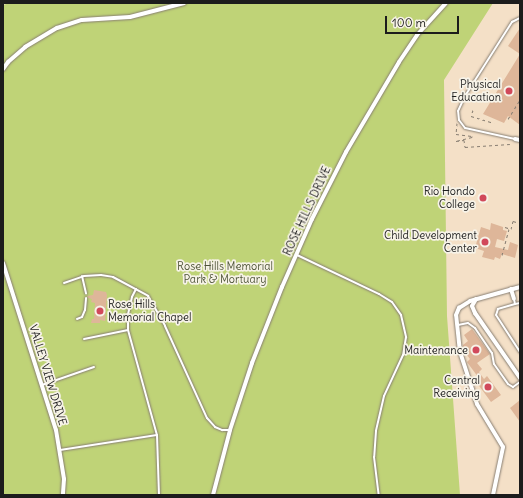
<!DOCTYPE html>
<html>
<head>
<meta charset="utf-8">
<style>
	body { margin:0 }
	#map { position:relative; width:523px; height:498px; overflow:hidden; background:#f4e0c7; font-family:Delius,sans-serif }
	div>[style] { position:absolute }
	.green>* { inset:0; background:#bfd377 }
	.building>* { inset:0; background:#deb699 }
	.path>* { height:1px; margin-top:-0.5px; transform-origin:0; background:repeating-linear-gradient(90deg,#887e72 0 3px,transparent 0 6px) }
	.roads { filter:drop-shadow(0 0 1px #887e72) drop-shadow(0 0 1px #887e72) }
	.lane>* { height:2px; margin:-1px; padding:0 1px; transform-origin:1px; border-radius:1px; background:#fff }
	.street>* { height:4px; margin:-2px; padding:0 2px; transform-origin:2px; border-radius:2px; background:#fff }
	.dots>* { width:11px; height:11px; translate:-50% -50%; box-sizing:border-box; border:2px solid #f7f3e8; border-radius:50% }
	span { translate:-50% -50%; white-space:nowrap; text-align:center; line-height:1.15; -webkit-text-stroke:3.5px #f7f3e8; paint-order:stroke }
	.poi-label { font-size:11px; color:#1c1c1c }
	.right { translate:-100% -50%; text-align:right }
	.left { translate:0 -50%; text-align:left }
	.street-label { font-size:11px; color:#1c1c1c }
	.park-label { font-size:11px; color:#4d5337 }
	.frame { position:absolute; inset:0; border:4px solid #1c1c1c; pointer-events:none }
	.scale { position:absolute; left:385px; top:16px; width:74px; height:18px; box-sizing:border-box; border:2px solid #1c1c1c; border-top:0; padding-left:5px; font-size:12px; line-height:14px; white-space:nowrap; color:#1c1c1c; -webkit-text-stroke:3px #f7f3e8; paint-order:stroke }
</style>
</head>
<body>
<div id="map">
	<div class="green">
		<i style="clip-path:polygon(10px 3px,493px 3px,444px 80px,447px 316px,460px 495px,3px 495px,3px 5px)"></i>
	</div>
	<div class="building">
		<i style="clip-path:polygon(520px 28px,520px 54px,508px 46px)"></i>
		<i style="clip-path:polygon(520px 54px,520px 125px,508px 116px,504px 123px,483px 114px)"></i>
		<i style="clip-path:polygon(491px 223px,503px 227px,503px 230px,507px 231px,504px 241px,497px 239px,495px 247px,508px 250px,510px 242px,518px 245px,515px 258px,502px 254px,500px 259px,495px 257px,494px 260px,482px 257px,484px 251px,475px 248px,481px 227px,490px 230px)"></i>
		<i style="clip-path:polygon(94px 290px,106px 292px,107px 295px,105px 321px,100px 320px,100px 323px,91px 323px,92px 319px,94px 319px,95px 303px,91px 302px,92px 299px,88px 298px,87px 296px,93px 295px)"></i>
		<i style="clip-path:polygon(472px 329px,490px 354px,477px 363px,482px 369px,479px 372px,484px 379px,487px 376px,501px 395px,491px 402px,474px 379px,478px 377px,467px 362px,470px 359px,463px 350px,463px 345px,468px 341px,464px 335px)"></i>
		<i style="clip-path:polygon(520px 400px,520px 422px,510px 408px)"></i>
	</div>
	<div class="path">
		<i style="left:473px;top:110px;width:6px;rotate:108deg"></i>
		<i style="left:471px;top:116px;width:24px;rotate:17deg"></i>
		<i style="left:508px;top:119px;width:22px;rotate:-58deg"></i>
		<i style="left:457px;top:123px;width:11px;rotate:95deg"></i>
		<i style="left:456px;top:134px;width:16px;rotate:7deg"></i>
		<i style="left:472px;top:136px;width:1px;rotate:90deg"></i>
		<i style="left:472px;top:137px;width:16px;rotate:166deg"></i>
		<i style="left:456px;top:141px;width:8px;rotate:-7deg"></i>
		<i style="left:464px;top:140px;width:7px;rotate:82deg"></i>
		<i style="left:465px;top:147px;width:45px;rotate:-3.8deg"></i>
		<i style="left:505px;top:227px;width:6px;rotate:18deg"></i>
		<i style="left:511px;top:229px;width:8px;rotate:-76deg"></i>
		<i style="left:513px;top:221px;width:7px;rotate:16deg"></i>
		<i style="left:502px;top:255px;width:27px;rotate:-75deg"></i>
	</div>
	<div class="roads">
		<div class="lane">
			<i style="left:515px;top:139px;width:51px;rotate:-167.6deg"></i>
			<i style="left:465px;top:128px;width:10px;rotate:-127deg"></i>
			<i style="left:459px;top:120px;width:9px;rotate:-96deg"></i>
			<i style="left:458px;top:111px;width:17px;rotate:-65deg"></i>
			<i style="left:465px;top:96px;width:88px;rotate:-57.6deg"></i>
			<i style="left:512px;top:22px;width:9px;rotate:-27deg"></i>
			<i style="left:297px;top:255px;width:91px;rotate:25.4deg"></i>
			<i style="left:379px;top:294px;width:15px;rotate:32deg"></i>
			<i style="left:392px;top:302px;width:16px;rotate:55deg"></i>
			<i style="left:401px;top:315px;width:23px;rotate:77deg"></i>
			<i style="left:406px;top:337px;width:18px;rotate:99deg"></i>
			<i style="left:403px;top:355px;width:45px;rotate:114.9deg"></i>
			<i style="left:384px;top:396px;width:36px;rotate:103deg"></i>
			<i style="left:376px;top:431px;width:26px;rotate:94deg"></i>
			<i style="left:374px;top:457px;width:38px;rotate:83deg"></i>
			<i style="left:82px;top:276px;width:18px;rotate:77deg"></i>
			<i style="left:64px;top:283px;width:21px;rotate:-19deg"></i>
			<i style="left:84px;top:276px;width:17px;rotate:-3deg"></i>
			<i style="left:101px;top:275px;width:12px;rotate:9deg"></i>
			<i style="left:113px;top:277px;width:40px;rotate:28deg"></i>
			<i style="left:148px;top:296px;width:34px;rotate:60deg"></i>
			<i style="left:165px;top:326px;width:101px;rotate:65.5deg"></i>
			<i style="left:207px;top:418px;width:12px;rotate:48deg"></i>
			<i style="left:215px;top:427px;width:8px;rotate:23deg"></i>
			<i style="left:222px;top:430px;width:8px"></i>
			<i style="left:136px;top:289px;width:9px;rotate:117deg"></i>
			<i style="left:132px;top:297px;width:18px;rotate:103deg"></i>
			<i style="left:128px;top:315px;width:15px;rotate:90deg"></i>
			<i style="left:128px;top:330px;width:109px;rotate:74.6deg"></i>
			<i style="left:157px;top:435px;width:60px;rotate:88.1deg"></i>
			<i style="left:514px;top:299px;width:5px;rotate:79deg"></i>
			<i style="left:515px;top:304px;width:5px;rotate:-11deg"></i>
			<i style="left:515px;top:304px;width:18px;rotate:164deg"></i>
			<i style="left:498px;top:309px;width:6px;rotate:108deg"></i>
			<i style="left:496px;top:315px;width:44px;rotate:57deg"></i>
			<i style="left:77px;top:319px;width:5px;rotate:-22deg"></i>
			<i style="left:82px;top:317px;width:8px;rotate:-67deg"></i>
			<i style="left:85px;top:310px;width:12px;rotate:-85deg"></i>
			<i style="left:458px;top:325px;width:10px;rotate:-11deg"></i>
			<i style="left:468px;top:323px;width:9px;rotate:36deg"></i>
			<i style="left:475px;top:328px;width:30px;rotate:56deg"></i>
			<i style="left:492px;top:353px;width:11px;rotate:80deg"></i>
			<i style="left:494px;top:364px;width:24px;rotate:55deg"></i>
			<i style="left:508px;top:384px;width:6px;rotate:31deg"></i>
			<i style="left:513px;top:387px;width:9px;rotate:-36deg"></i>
			<i style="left:84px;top:339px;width:45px;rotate:-11.6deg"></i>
			<i style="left:42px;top:385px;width:55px;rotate:-19.1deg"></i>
			<i style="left:60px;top:450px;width:98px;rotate:-8.8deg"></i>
		</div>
		<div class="street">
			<i style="left:3px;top:69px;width:9px;rotate:-54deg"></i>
			<i style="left:8px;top:62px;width:23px;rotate:-41deg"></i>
			<i style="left:25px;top:47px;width:37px;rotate:-31deg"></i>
			<i style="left:57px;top:28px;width:26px;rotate:-18deg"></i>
			<i style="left:82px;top:20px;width:48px;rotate:-3.6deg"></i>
			<i style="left:130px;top:17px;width:56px;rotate:-14.5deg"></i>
			<i style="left:515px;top:139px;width:5px;rotate:11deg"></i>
			<i style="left:3px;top:263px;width:175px;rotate:72.4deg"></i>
			<i style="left:56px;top:430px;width:50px;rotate:80.7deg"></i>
			<i style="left:64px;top:479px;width:16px;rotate:94deg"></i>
			<i style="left:511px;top:289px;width:10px;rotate:73deg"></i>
			<i style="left:476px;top:299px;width:8px;rotate:120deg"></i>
			<i style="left:472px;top:306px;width:8px;rotate:67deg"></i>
			<i style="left:475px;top:313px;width:79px;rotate:55.3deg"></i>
			<i style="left:213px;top:495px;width:67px;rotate:-75.3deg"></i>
			<i style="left:230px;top:430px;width:71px;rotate:-71.8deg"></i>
			<i style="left:252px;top:363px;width:82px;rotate:-68.5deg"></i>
			<i style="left:282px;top:287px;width:74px;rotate:-66.2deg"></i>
			<i style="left:312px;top:219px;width:75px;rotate:-63.1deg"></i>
			<i style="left:346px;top:152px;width:104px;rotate:-59.5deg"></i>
			<i style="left:399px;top:62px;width:32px;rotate:-56deg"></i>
			<i style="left:417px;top:35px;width:43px;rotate:-47.8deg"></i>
			<i style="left:493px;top:495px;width:49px;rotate:-78.2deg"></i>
			<i style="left:503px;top:447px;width:50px;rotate:-121.2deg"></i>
			<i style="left:477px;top:404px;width:55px;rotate:-108.1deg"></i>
			<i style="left:460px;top:352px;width:37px;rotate:-96deg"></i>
			<i style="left:456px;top:315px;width:8px;rotate:-67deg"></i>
			<i style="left:459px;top:308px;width:13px;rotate:-32deg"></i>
			<i style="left:470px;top:301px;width:52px;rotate:-15.6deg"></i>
		</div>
	</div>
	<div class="dots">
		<i style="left:509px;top:91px;background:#d1495b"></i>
		<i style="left:483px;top:198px;background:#d1495b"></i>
		<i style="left:485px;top:242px;background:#d1495b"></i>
		<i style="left:100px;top:311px;background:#d1495b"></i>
		<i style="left:476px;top:350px;background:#d1495b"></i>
		<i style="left:488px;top:387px;background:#d1495b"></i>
	</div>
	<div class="poi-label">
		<span class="right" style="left:501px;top:91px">Physical<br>Education</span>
		<span class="right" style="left:475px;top:198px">Rio Hondo<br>College</span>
		<span class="right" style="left:477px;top:242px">Child Development<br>Center</span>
		<span class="left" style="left:108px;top:311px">Rose Hills<br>Memorial Chapel</span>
		<span class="right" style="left:468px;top:350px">Maintenance</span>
		<span class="right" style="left:480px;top:387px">Central<br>Receiving</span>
	</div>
	<div class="street-label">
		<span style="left:307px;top:211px;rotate:-65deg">ROSE HILLS DRIVE</span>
		<span style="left:48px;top:375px;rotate:73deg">VALLEY VIEW DRIVE</span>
	</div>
	<div class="park-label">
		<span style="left:225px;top:273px">Rose Hills Memorial<br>Park &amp; Mortuary</span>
	</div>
	<div class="frame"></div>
	<div class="scale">100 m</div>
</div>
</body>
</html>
